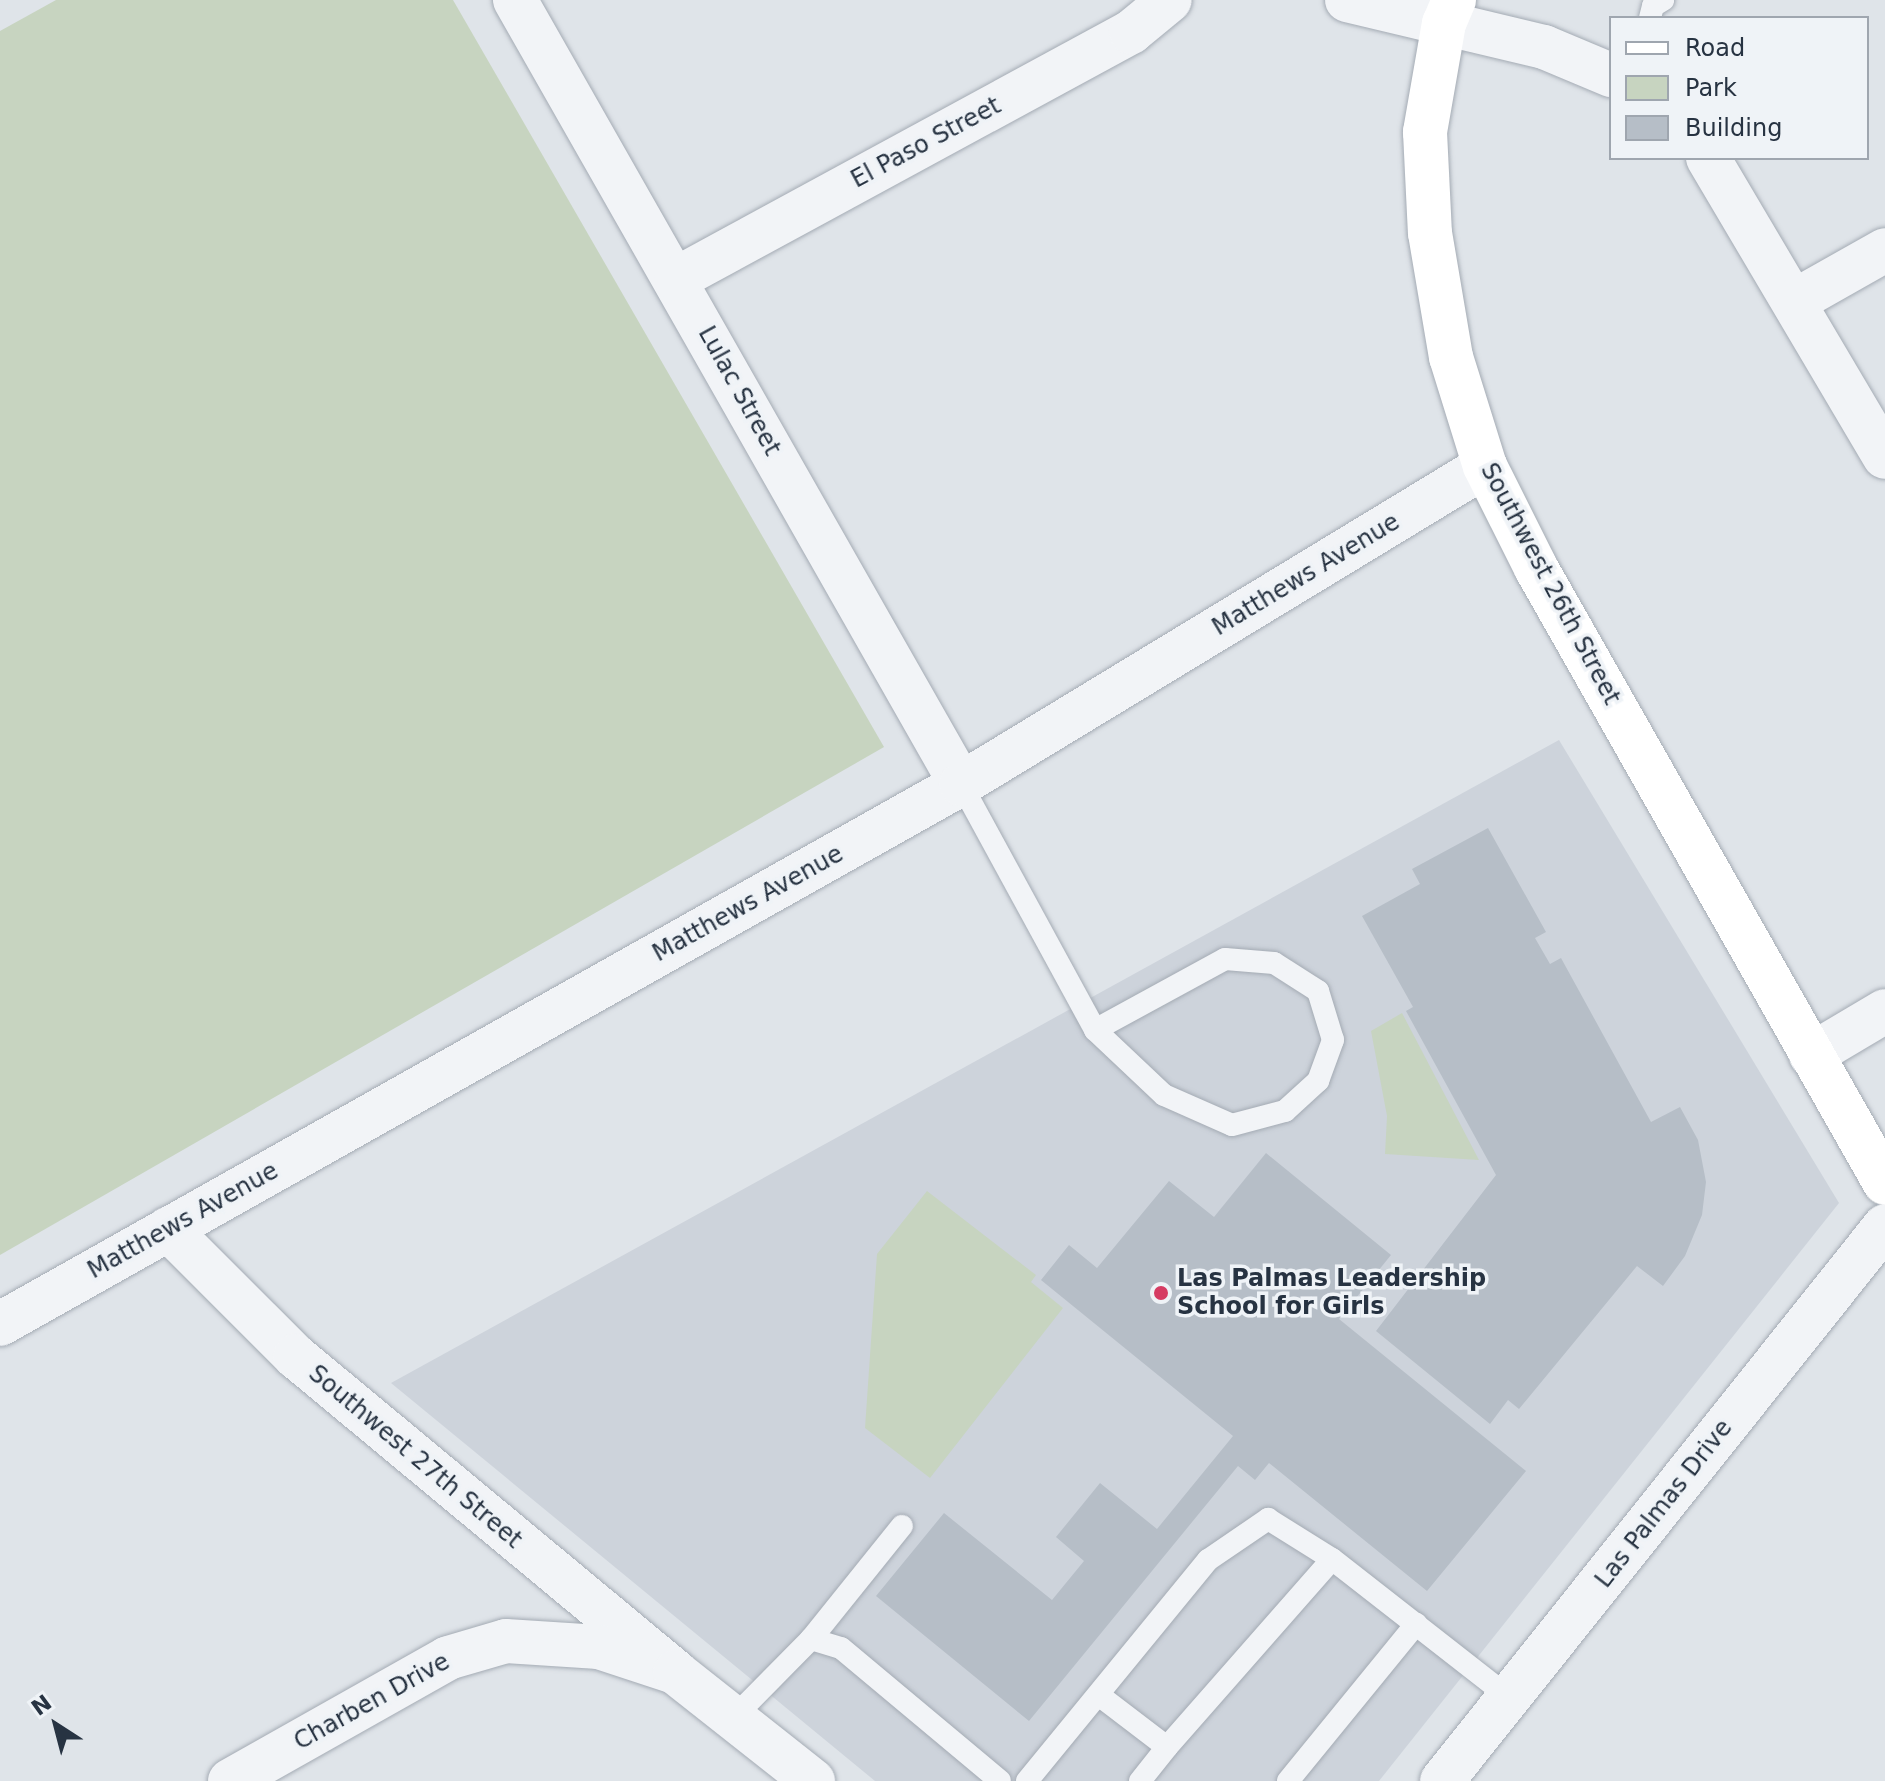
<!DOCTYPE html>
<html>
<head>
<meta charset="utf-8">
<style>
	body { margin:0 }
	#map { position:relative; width:1885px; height:1781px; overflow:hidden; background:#dfe4e9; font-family:"DejaVu Sans",sans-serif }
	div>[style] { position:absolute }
	.built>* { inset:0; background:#cdd3db }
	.green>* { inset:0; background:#c7d4c0 }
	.building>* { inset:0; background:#b6bec7 }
	.roads { filter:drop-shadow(0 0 2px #a4abb4) drop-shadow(0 0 2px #a4abb4) }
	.lane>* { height:22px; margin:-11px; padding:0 11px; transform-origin:11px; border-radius:11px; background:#f2f4f7 }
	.street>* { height:44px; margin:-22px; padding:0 22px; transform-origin:22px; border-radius:22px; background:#f2f4f7 }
	.secondary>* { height:44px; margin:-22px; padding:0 22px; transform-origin:22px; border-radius:22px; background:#fff }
	.dots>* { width:22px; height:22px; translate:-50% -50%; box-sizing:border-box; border:4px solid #eff3f7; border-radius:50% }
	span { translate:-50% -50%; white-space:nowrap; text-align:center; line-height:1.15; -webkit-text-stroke:7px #eff3f7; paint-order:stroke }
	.street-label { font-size:24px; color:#273342 }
	.poi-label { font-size:24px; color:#273342; font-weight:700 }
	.left { translate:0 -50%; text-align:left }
	.legend { position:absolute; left:1609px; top:16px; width:260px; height:144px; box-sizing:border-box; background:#eff3f7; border:2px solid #9fa6af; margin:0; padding:10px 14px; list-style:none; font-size:24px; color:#273342 }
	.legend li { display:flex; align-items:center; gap:16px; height:40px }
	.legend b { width:40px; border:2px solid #9fa6af }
	.north { position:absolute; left:16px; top:1685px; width:80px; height:80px; -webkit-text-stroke:6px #eff3f7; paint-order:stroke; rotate:324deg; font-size:22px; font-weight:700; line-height:32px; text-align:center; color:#273342 }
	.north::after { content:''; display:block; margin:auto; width:28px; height:36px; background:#273342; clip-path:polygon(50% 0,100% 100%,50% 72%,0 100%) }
</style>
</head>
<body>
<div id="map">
	<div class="built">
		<i style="clip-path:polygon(1559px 740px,1839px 1203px,1379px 1781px,875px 1781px,391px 1383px)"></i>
	</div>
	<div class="green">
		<i style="clip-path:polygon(56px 0,453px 0,884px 747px,0 1255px,0 31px)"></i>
		<i style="clip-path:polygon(1402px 1013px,1479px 1160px,1385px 1154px,1387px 1116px,1371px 1031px)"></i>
		<i style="clip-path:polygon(927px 1191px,1036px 1275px,1031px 1282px,1063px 1308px,930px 1478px,865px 1428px,877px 1254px)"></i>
	</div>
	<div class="building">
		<i style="clip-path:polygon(1488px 828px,1546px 932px,1535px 938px,1550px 964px,1561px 958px,1651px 1122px,1680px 1107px,1698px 1140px,1706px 1182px,1702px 1215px,1685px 1256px,1663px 1286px,1637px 1266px,1519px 1409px,1508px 1400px,1490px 1424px,1376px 1331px,1496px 1175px,1406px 1011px,1413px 1007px,1362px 916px,1420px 884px,1412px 869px)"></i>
		<i style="clip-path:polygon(1266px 1153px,1391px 1255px,1339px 1319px,1526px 1471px,1427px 1591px,1269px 1463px,1255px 1480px,1238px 1466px,1029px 1721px,876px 1596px,944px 1513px,1052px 1600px,1084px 1561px,1056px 1537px,1100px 1483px,1157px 1529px,1233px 1436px,1041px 1280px,1069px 1245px,1097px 1268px,1169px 1181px,1214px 1217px)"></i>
	</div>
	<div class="roads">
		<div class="lane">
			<i style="left:1650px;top:18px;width:12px;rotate:-76deg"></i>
			<i style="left:1653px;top:6px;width:12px;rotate:-31deg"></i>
			<i style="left:961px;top:784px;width:280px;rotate:61.4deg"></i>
			<i style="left:1095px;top:1030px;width:95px;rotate:43.3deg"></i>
			<i style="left:1164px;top:1095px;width:74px;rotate:23.8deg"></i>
			<i style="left:1232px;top:1125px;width:55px;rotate:-14.8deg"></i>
			<i style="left:1285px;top:1111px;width:45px;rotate:-42.3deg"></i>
			<i style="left:1318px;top:1081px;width:44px;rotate:-69.9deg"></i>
			<i style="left:1333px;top:1040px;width:51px;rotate:-107deg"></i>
			<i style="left:1318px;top:991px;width:52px;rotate:-147.5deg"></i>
			<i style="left:1274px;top:963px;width:49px;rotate:-175.3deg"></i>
			<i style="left:1225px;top:959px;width:148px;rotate:151.4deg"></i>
			<i style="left:811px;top:1639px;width:145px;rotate:-51.2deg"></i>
			<i style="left:1100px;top:1696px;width:84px;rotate:37.3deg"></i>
			<i style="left:1167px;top:1747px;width:250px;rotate:-48.7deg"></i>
			<i style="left:735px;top:1716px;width:108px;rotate:-45.4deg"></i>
			<i style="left:811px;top:1639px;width:31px;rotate:17deg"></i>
			<i style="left:841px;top:1648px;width:207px;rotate:39.9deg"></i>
			<i style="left:1027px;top:1781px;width:286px;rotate:-50.7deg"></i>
			<i style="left:1208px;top:1560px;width:73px;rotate:-34.3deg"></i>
			<i style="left:1268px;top:1519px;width:75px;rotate:32deg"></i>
			<i style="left:1332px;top:1559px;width:226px;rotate:38deg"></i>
			<i style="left:1140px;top:1781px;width:43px;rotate:-51.5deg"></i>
			<i style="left:1288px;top:1781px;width:203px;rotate:-50.8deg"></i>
		</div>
		<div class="street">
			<i style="left:515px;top:0;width:902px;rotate:60.37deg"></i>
			<i style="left:1347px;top:0;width:203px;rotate:13.4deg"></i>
			<i style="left:1544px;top:47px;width:73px;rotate:22.7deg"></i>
			<i style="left:1708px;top:158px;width:347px;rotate:59.4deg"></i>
			<i style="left:676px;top:279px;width:518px;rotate:-28.5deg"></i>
			<i style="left:1131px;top:32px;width:50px;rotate:-39.4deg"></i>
			<i style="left:1795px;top:301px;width:103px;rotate:-29.5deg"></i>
			<i style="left:1811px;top:1055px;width:86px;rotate:-30.7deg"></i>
			<i style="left:168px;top:1229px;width:180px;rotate:45deg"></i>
			<i style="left:295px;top:1356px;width:494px;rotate:39.7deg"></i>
			<i style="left:0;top:1324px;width:1102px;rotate:-29.33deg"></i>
			<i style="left:961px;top:784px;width:613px;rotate:-31.25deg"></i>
			<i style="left:230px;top:1781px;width:250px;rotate:-29.4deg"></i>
			<i style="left:448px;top:1658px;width:60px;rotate:-16.3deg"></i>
			<i style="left:506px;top:1641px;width:93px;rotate:3.7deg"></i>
			<i style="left:599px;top:1647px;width:80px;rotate:18.2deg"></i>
			<i style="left:675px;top:1672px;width:176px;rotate:38.3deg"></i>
			<i style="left:1442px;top:1781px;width:710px;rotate:-51.4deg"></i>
		</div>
		<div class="secondary">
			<i style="left:1454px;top:0;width:25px;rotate:113deg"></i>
			<i style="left:1444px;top:23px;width:111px;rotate:99.9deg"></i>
			<i style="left:1425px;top:132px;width:101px;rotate:87.2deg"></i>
			<i style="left:1430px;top:233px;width:126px;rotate:80.4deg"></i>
			<i style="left:1451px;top:357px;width:114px;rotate:72.7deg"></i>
			<i style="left:1485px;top:466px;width:114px;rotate:63.4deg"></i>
			<i style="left:1536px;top:568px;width:707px;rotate:60.43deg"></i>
		</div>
	</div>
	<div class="dots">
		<i style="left:1161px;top:1293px;background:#d63c63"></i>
	</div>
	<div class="street-label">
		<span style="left:926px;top:143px;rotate:-28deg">El Paso Street</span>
		<span style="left:739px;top:391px;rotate:61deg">Lulac Street</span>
		<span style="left:1306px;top:575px;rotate:-31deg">Matthews Avenue</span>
		<span style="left:1550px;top:584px;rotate:62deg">Southwest 26th Street</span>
		<span style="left:748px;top:904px;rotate:-29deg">Matthews Avenue</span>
		<span style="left:183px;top:1221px;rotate:-29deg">Matthews Avenue</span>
		<span style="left:415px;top:1457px;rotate:40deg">Southwest 27th Street</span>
		<span style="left:1664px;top:1504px;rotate:-52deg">Las Palmas Drive</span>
		<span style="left:372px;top:1702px;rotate:-29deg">Charben Drive</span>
	</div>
	<div class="poi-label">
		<span class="left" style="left:1177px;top:1293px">Las Palmas Leadership<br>School for Girls</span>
	</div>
	<ul class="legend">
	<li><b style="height:10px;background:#fff"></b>Road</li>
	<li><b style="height:22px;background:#c7d4c0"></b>Park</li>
	<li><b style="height:22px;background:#b6bec7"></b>Building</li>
	</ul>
	<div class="north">N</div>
</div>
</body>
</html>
